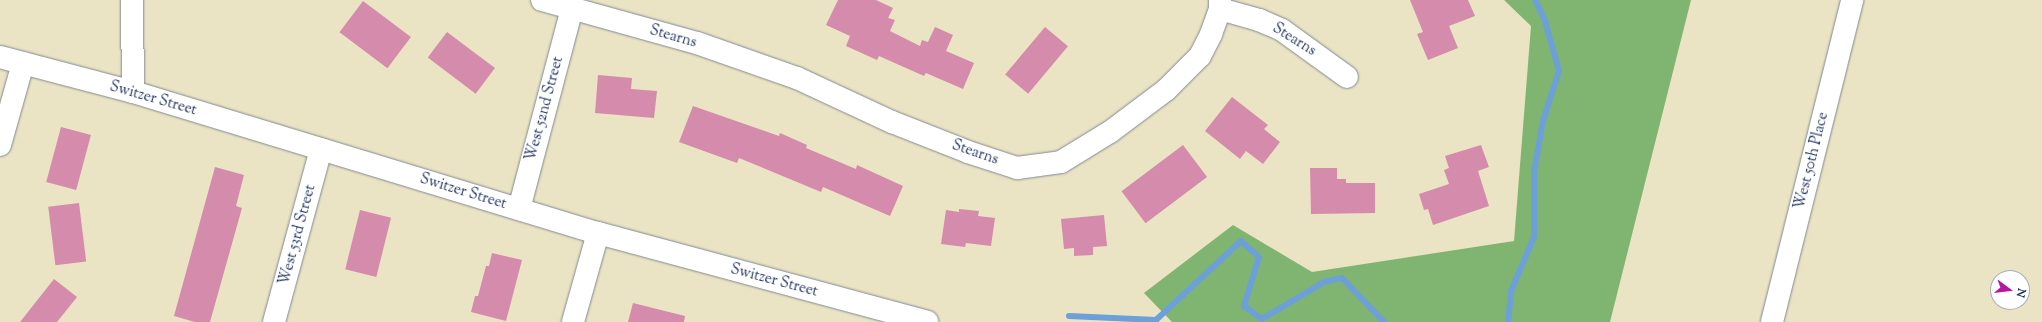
<!DOCTYPE html>
<html>
<head>
<meta charset="utf-8">
<style>
	body { margin:0 }
	#map { position:relative; width:2042px; height:322px; overflow:hidden; background:#eae4c4; font-family:"Sorts Mill Goudy",serif }
	div>[style] { position:absolute }
	.forest>* { inset:0; background:#7fb571 }
	.stream>* { height:6px; margin:-3px; padding:0 3px; transform-origin:3px; border-radius:3px; background:#6da0d8 }
	.building>* { inset:0; background:#d58bab; transform-origin:0 0 }
	.roads { filter:drop-shadow(0 0 1px #828a91) drop-shadow(0 0 1px #828a91) }
	.minor>* { height:22px; margin:-11px; padding:0 11px; transform-origin:11px; border-radius:11px; background:#fff }
	.tertiary>* { height:22px; margin:-11px; padding:0 11px; transform-origin:11px; border-radius:11px; background:#fff }
	span { translate:-50% -50%; white-space:nowrap; text-align:center; line-height:1.15; -webkit-text-stroke:3px #fff; paint-order:stroke }
	.street-label { font-size:15px; color:#1b2f5e }
	.north { position:absolute; left:1990px; top:270px; width:40px; height:40px; box-sizing:border-box; background:#fff; border:1px solid #a4acbf; border-radius:50%; rotate:105deg; font-size:11px; font-weight:700; line-height:16px; text-align:center; color:#1b2f5e }
	.north::after { content:''; display:block; margin:auto; width:14px; height:18px; background:#b5179e; clip-path:polygon(50% 0,100% 100%,50% 72%,0 100%) }
</style>
</head>
<body>
<div id="map">
	<div class="forest">
		<i style="clip-path:polygon(1504px 0,1691px 0,1610px 322px,1172px 322px,1144px 293px,1233px 225px,1312px 272px,1514px 241px,1531px 26px)"></i>
	</div>
	<div class="stream">
		<i style="left:1069px;top:316px;width:87px;rotate:2.6deg"></i>
		<i style="left:1156px;top:320px;width:116px;rotate:-42.9deg"></i>
		<i style="left:1241px;top:241px;width:24px;rotate:42deg"></i>
		<i style="left:1259px;top:257px;width:51px;rotate:107deg"></i>
		<i style="left:1244px;top:306px;width:22px;rotate:36deg"></i>
		<i style="left:1262px;top:319px;width:72px;rotate:-30.8deg"></i>
		<i style="left:1324px;top:282px;width:18px;rotate:-13deg"></i>
		<i style="left:1342px;top:278px;width:61px;rotate:46.3deg"></i>
		<i style="left:1508px;top:322px;width:31px;rotate:-84deg"></i>
		<i style="left:1511px;top:291px;width:59px;rotate:-66.9deg"></i>
		<i style="left:1534px;top:237px;width:65px;rotate:-90deg"></i>
		<i style="left:1534px;top:172px;width:52px;rotate:-80deg"></i>
		<i style="left:1543px;top:121px;width:52px;rotate:-72.3deg"></i>
		<i style="left:1559px;top:71px;width:52px;rotate:-105.6deg"></i>
		<i style="left:1545px;top:21px;width:23px;rotate:-115deg"></i>
	</div>
	<div class="building">
		<i style="clip-path:polygon(838px 0,876px 0,893px 8px,888px 18px,895px 20px,890px 31px,920px 46px,922px 40px,928px 42px,935px 27px,953px 35px,946px 51px,974px 63px,963px 89px,926px 73px,924px 76px,879px 56px,877px 60px,846px 46px,850px 36px,826px 25px)"></i>
		<i style="clip-path:polygon(1410px 0,1468px 0,1475px 16px,1449px 26px,1458px 48px,1428px 60px,1417px 34px,1423px 32px)"></i>
		<i style="left:363px;top:1px;width:60px;height:39px;rotate:37deg"></i>
		<i style="left:1045px;top:27px;width:30px;height:62px;rotate:40deg"></i>
		<i style="left:447px;top:32px;width:60px;height:32px;rotate:37deg"></i>
		<i style="clip-path:polygon(598px 75px,632px 78px,631px 89px,657px 91px,654px 118px,595px 113px)"></i>
		<i style="clip-path:polygon(1232px 97px,1268px 125px,1264px 129px,1280px 142px,1263px 164px,1246px 151px,1240px 159px,1205px 131px)"></i>
		<i style="clip-path:polygon(693px 106px,779px 136px,780px 133px,807px 145px,806px 148px,856px 169px,857px 165px,903px 186px,890px 216px,823px 187px,821px 192px,739px 158px,737px 163px,679px 142px)"></i>
		<i style="left:61px;top:127px;width:31px;height:57px;rotate:15deg"></i>
		<i style="left:1183px;top:145px;width:40px;height:77px;rotate:53deg"></i>
		<i style="clip-path:polygon(1481px 145px,1489px 167px,1478px 171px,1489px 206px,1433px 225px,1428px 209px,1424px 210px,1419px 194px,1449px 184px,1444px 170px,1449px 168px,1445px 156px)"></i>
		<i style="clip-path:polygon(215px 167px,244px 175px,236px 206px,242px 208px,210px 322px,195px 322px,174px 316px)"></i>
		<i style="clip-path:polygon(1310px 168px,1337px 168px,1337px 179px,1346px 179px,1346px 183px,1375px 183px,1375px 213px,1311px 214px)"></i>
		<i style="left:79px;top:203px;width:59px;height:31px;rotate:83deg"></i>
		<i style="clip-path:polygon(959px 209px,979px 211px,978px 216px,995px 218px,991px 246px,966px 243px,965px 247px,941px 244px,946px 210px,959px 212px)"></i>
		<i style="left:360px;top:210px;width:32px;height:61px;rotate:14deg"></i>
		<i style="clip-path:polygon(1104px 215px,1107px 246px,1093px 247px,1093px 255px,1074px 256px,1074px 248px,1064px 249px,1061px 219px)"></i>
		<i style="clip-path:polygon(492px 253px,522px 260px,506px 321px,471px 312px,475px 296px,478px 296px,486px 266px,489px 266px)"></i>
		<i style="clip-path:polygon(54px 279px,77px 297px,57px 322px,20px 322px)"></i>
		<i style="clip-path:polygon(633px 303px,685px 316px,684px 322px,628px 322px)"></i>
	</div>
	<div class="roads">
		<div class="minor">
			<i style="left:132px;top:0;width:92px;rotate:89.4deg"></i>
			<i style="left:542px;top:0;width:161px;rotate:15.5deg"></i>
			<i style="left:697px;top:43px;width:106px;rotate:19.3deg"></i>
			<i style="left:797px;top:78px;width:105px;rotate:24.9deg"></i>
			<i style="left:892px;top:122px;width:82px;rotate:21.5deg"></i>
			<i style="left:968px;top:152px;width:52px;rotate:18.1deg"></i>
			<i style="left:1017px;top:168px;width:44px;rotate:-7.8deg"></i>
			<i style="left:1061px;top:162px;width:57px;rotate:-31.5deg"></i>
			<i style="left:1110px;top:132px;width:70px;rotate:-36.9deg"></i>
			<i style="left:1166px;top:90px;width:48px;rotate:-45deg"></i>
			<i style="left:1200px;top:56px;width:25px;rotate:-63deg"></i>
			<i style="left:1211px;top:34px;width:27px;rotate:-70deg"></i>
			<i style="left:1220px;top:9px;width:9px;rotate:-90deg"></i>
			<i style="left:1220px;top:9px;width:41px;rotate:15.8deg"></i>
			<i style="left:1259px;top:20px;width:25px;rotate:23deg"></i>
			<i style="left:1282px;top:30px;width:80px;rotate:35.9deg"></i>
			<i style="left:0;top:145px;width:85px;rotate:-74.3deg"></i>
			<i style="left:519px;top:209px;width:208px;rotate:-75.2deg"></i>
			<i style="left:274px;top:322px;width:179px;rotate:-74.8deg"></i>
			<i style="left:573px;top:322px;width:92px;rotate:-74.3deg"></i>
			<i style="left:1772px;top:322px;width:332px;rotate:-76deg"></i>
		</div>
		<div class="tertiary">
			<i style="left:0;top:57px;width:138px;rotate:14.7deg"></i>
			<i style="left:133px;top:92px;width:486px;rotate:16.9deg"></i>
			<i style="left:598px;top:233px;width:341px;rotate:15.1deg"></i>
		</div>
	</div>
	<div class="street-label">
		<span style="left:673px;top:37px;rotate:16deg">Stearns</span>
		<span style="left:1294px;top:40px;rotate:32deg">Stearns</span>
		<span style="left:153px;top:99px;rotate:16deg">Switzer Street</span>
		<span style="left:545px;top:109px;rotate:-75deg">West 52nd Street</span>
		<span style="left:975px;top:153px;rotate:19deg">Stearns</span>
		<span style="left:1812px;top:161px;rotate:-76deg">West 50th Place</span>
		<span style="left:463px;top:192px;rotate:17deg">Switzer Street</span>
		<span style="left:298px;top:235px;rotate:-75deg">West 53rd Street</span>
		<span style="left:774px;top:281px;rotate:15deg">Switzer Street</span>
	</div>
	<div class="north">N</div>
</div>
</body>
</html>
